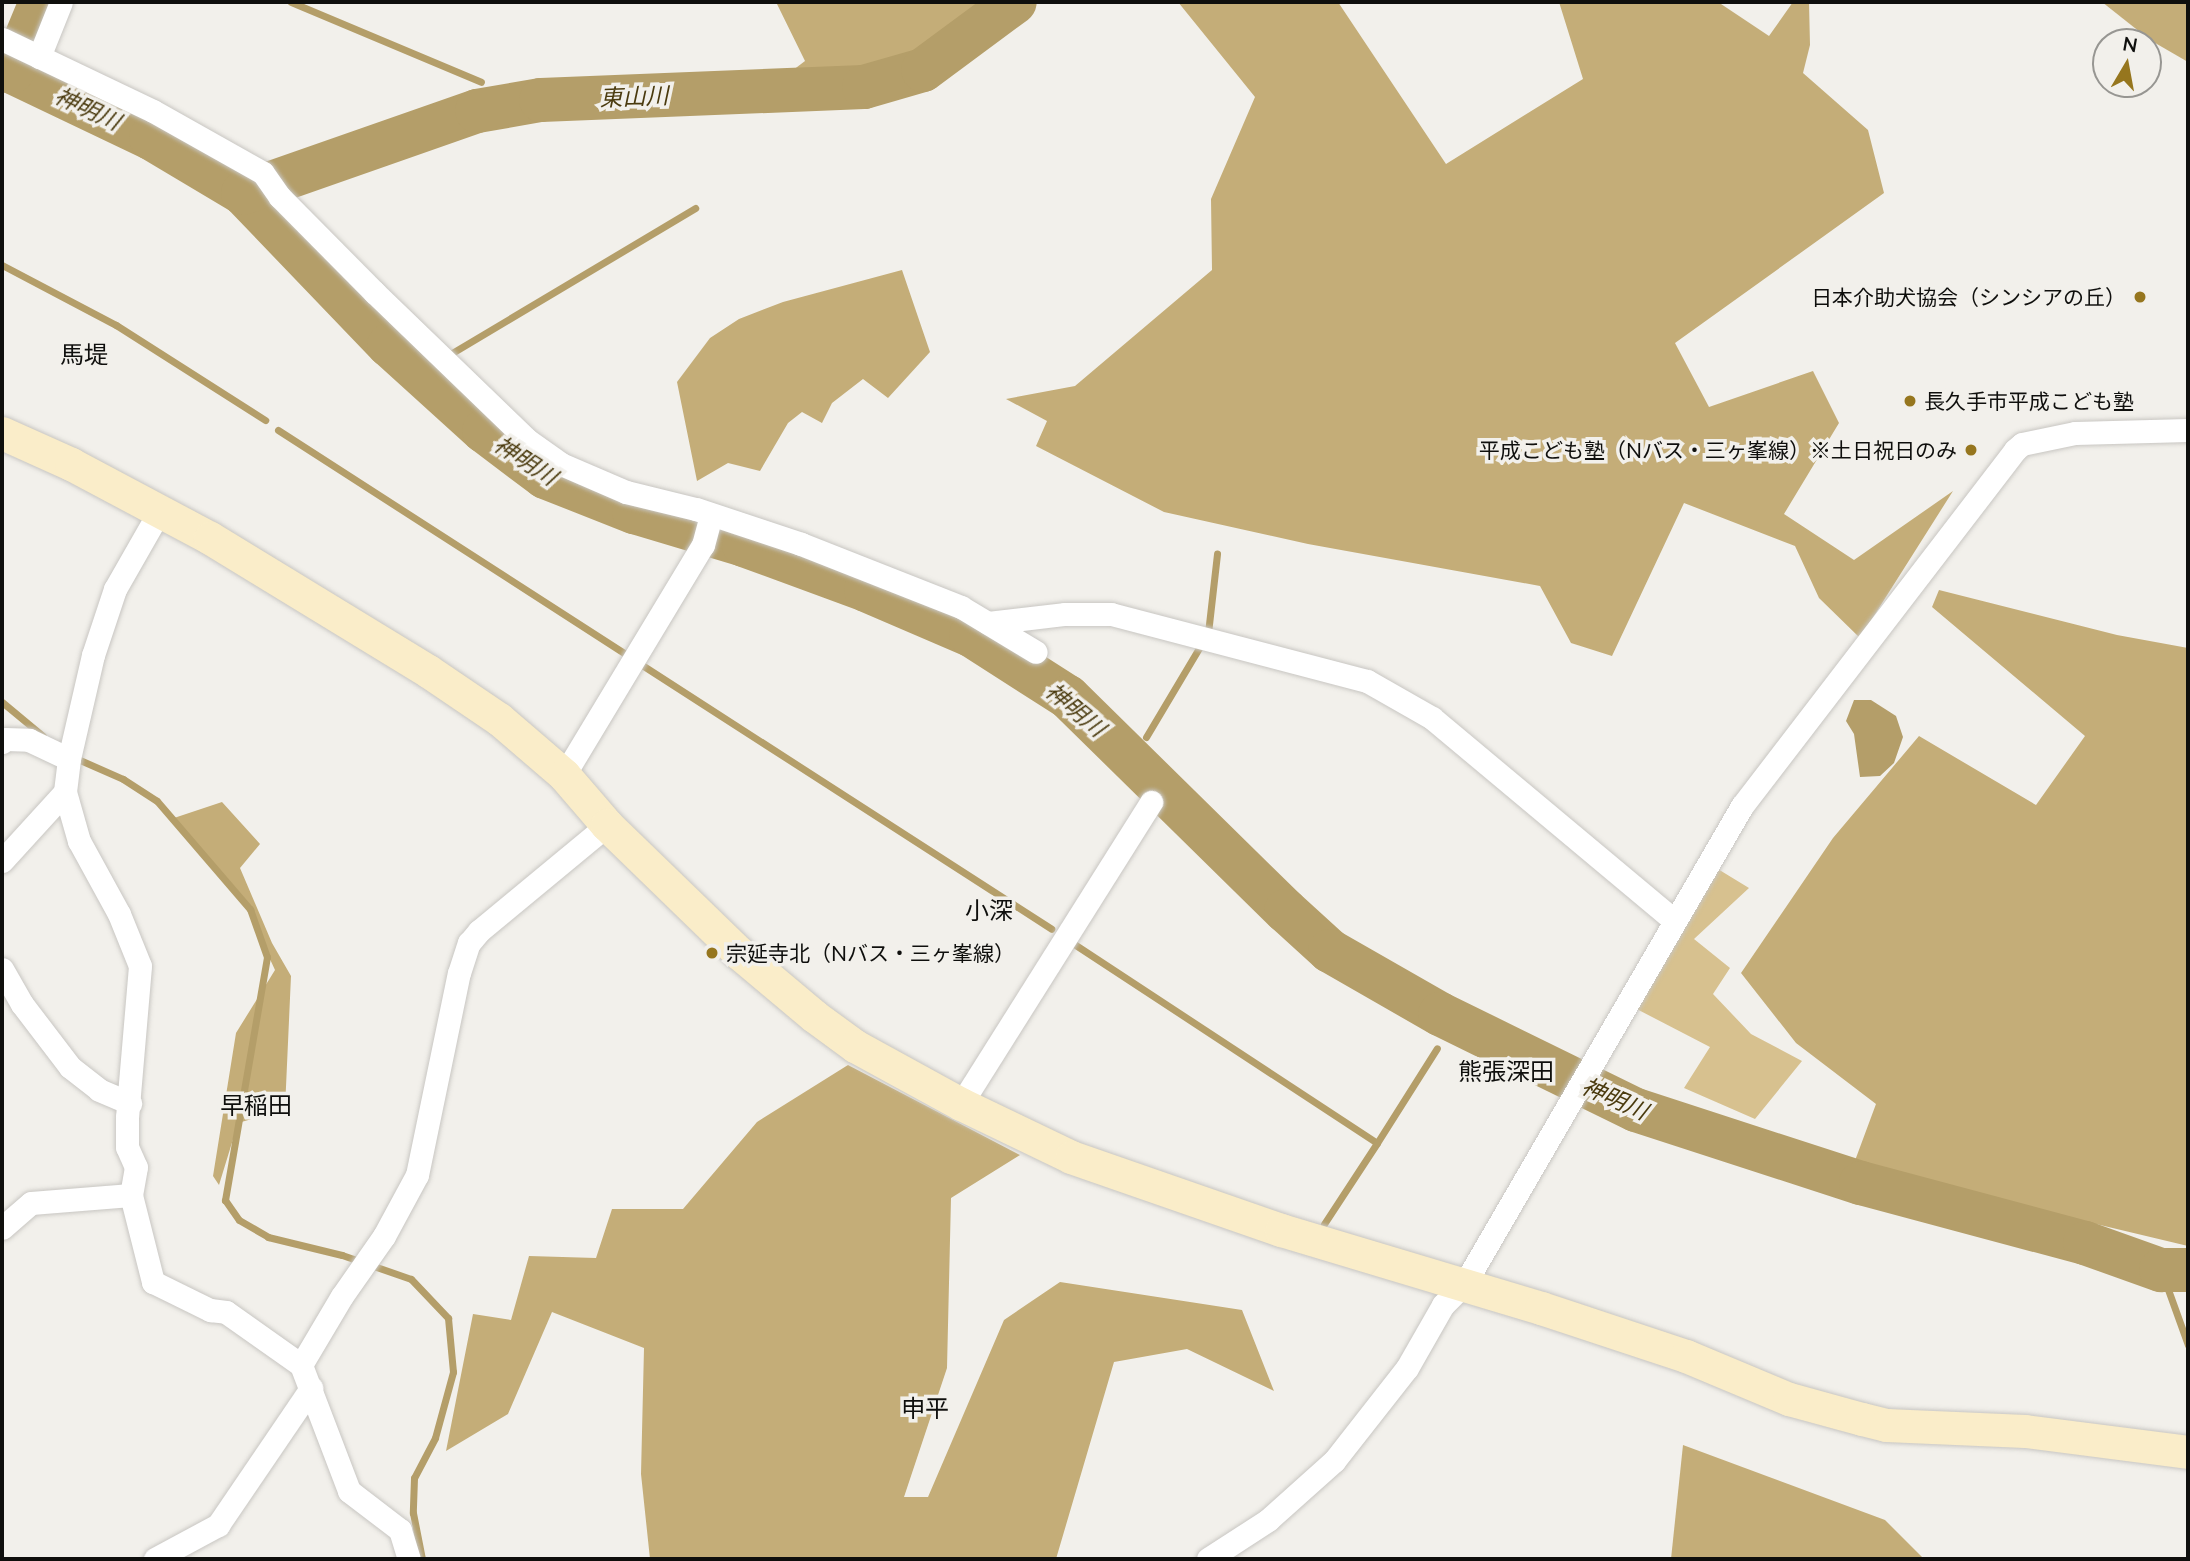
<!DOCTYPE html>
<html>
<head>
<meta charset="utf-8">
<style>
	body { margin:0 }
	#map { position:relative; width:2190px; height:1561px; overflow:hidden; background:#f2f0eb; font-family:Lato,"Noto Sans JP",sans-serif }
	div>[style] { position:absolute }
	.green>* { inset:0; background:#d7c18f }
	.forest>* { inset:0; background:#c4ad78 }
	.water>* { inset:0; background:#b49e69 }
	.stream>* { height:7px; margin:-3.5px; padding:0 3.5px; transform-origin:3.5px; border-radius:3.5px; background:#b49e69 }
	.river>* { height:44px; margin:-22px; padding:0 22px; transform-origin:22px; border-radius:22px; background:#b49e69 }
	.roads { filter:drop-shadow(0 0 2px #c8c6c2) drop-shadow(0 0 2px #c8c6c2) }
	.street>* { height:23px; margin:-11.5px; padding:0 11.5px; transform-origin:11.5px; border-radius:11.5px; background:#fff }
	.secondary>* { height:33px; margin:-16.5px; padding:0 16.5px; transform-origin:16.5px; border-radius:16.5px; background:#faedc9 }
	.dots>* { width:19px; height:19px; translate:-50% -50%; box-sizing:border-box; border:4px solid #f2f0eb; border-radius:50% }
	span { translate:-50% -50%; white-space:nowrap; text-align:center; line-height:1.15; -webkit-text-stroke:7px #f2f0eb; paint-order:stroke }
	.poi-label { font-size:21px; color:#0f0f0d }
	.right { translate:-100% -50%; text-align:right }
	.left { translate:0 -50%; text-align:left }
	.water-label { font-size:23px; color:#4a3a0e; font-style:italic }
	.quarter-label { font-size:24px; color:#0f0f0d }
	.frame { position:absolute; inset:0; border:4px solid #0f0f0d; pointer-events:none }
	.north { position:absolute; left:2092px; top:28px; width:70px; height:70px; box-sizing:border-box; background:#f2f0eb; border:2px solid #979692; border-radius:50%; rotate:10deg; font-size:19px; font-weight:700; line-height:28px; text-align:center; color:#0f0f0d }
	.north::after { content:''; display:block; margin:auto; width:24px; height:32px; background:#96761e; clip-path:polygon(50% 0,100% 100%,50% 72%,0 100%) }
</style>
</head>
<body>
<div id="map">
	<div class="green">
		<i style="clip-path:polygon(1708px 863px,1749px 888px,1694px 939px,1730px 968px,1713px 994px,1751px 1034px,1802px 1061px,1755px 1119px,1684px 1088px,1710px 1047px,1627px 1004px)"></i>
	</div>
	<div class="forest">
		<i style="clip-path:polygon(776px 2px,1006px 2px,916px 66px,867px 80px,780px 80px,805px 61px)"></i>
		<i style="clip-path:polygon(1178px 2px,1338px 2px,1446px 164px,1583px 79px,1559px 2px,1718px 2px,1769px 36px,1793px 2px,1809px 2px,1810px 45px,1803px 73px,1868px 130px,1884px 193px,1675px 343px,1709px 407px,1813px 371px,1839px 423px,1784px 514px,1854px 560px,1953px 491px,1860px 638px,1819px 598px,1795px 546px,1684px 503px,1612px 656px,1571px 643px,1540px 586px,1308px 544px,1164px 512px,1036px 446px,1047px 421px,1006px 399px,1075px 386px,1212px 270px,1211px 199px,1255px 97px)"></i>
		<i style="clip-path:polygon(2102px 2px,2188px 2px,2188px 62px,2150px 40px)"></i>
		<i style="clip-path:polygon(902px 270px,930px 352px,888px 398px,863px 379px,832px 403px,822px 423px,802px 412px,788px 423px,760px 471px,728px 463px,697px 481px,677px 382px,710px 338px,739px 319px,783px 302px)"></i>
		<i style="clip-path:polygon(1939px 590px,2117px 635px,2188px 648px,2188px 1246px,1853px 1166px,1876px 1104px,1796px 1043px,1741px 973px,1833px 838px,1919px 736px,2036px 805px,2085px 736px,1932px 607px)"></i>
		<i style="clip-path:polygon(222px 802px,260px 844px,240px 868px,272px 943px,291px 976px,285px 1109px,238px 1123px,219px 1185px,213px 1176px,236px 1033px,275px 970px,239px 892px,174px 818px)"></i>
		<i style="clip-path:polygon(848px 1065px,1020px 1155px,951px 1198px,947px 1368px,904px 1497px,928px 1497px,1004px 1320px,1060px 1282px,1242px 1310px,1274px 1391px,1187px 1349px,1114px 1362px,1056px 1559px,650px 1559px,641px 1474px,644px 1348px,552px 1312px,508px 1414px,446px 1451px,473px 1314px,511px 1320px,529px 1256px,596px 1258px,612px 1209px,683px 1209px,757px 1122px)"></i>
		<i style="clip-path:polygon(1683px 1445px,1885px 1520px,1924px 1559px,1671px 1559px)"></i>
	</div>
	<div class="water">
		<i style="clip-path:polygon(1854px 700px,1871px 700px,1896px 716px,1903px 737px,1894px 763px,1880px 776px,1860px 777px,1854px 734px,1846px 721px)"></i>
	</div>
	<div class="stream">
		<i style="left:291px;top:2px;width:206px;rotate:22.8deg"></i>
		<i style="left:2px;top:265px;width:129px;rotate:27.8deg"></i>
		<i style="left:116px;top:325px;width:177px;rotate:32.5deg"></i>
		<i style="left:447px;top:356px;width:289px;rotate:-30.8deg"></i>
		<i style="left:278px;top:430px;width:413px;rotate:32.8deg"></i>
		<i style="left:642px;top:665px;width:487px;rotate:32.8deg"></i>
		<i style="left:2px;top:702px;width:53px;rotate:39.7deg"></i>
		<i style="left:1146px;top:737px;width:121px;rotate:-59.2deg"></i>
		<i style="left:1208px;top:633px;width:80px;rotate:-83.5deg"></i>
		<i style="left:73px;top:757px;width:55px;rotate:23.7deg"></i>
		<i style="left:123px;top:779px;width:40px;rotate:32.9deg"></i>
		<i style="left:157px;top:801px;width:143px;rotate:49.3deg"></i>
		<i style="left:250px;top:909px;width:51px;rotate:70.5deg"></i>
		<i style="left:267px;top:957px;width:247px;rotate:99.8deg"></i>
		<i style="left:225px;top:1200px;width:24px;rotate:55deg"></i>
		<i style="left:239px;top:1220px;width:34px;rotate:30deg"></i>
		<i style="left:268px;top:1237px;width:76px;rotate:13.7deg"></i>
		<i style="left:342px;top:1255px;width:73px;rotate:19.2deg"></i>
		<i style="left:411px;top:1279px;width:54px;rotate:46.5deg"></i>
		<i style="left:448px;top:1318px;width:54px;rotate:84.7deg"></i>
		<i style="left:453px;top:1372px;width:68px;rotate:105.3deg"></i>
		<i style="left:435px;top:1438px;width:45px;rotate:117.7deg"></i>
		<i style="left:414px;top:1478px;width:35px;rotate:92deg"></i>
		<i style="left:413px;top:1513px;width:47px;rotate:78.9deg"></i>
		<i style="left:1071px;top:942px;width:366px;rotate:33.3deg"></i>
		<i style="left:1377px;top:1143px;width:97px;rotate:123.2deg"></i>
		<i style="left:1377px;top:1143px;width:112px;rotate:-57.7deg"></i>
		<i style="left:2161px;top:1270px;width:80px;rotate:70.2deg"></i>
	</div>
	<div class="river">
		<i style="left:2px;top:67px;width:165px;rotate:25.5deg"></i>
		<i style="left:151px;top:138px;width:107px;rotate:30.9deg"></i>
		<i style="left:243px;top:193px;width:211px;rotate:46.2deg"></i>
		<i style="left:389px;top:345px;width:128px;rotate:42.2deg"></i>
		<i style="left:484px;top:431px;width:76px;rotate:37deg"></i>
		<i style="left:545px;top:477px;width:96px;rotate:21.5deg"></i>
		<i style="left:634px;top:512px;width:115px;rotate:16.7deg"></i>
		<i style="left:744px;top:545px;width:130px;rotate:20.2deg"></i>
		<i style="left:866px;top:590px;width:114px;rotate:23.2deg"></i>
		<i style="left:971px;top:635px;width:115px;rotate:32.6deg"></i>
		<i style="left:1068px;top:697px;width:305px;rotate:44.5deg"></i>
		<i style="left:1286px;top:911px;width:59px;rotate:42.3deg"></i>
		<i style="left:1330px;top:951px;width:127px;rotate:29.8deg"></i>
		<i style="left:1440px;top:1014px;width:218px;rotate:26.1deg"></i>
		<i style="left:1636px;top:1110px;width:237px;rotate:18deg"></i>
		<i style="left:1861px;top:1183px;width:232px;rotate:15deg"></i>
		<i style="left:2085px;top:1243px;width:81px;rotate:19.6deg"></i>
		<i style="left:2161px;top:1270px;width:27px"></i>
		<i style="left:12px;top:72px;width:76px;rotate:-67.5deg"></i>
		<i style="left:243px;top:193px;width:248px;rotate:-19.3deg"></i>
		<i style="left:477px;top:111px;width:65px;rotate:-9.8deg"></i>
		<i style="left:541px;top:100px;width:323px;rotate:-2.3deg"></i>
		<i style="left:864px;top:87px;width:61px;rotate:-16.1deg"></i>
		<i style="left:923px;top:70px;width:114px;rotate:-36.5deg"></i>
	</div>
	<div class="roads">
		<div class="street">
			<i style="left:2px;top:39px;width:167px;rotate:25.5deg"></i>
			<i style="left:153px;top:111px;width:126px;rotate:29.4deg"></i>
			<i style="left:263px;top:173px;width:29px;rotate:55deg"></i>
			<i style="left:280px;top:197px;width:134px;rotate:45.3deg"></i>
			<i style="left:374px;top:292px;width:211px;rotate:44deg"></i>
			<i style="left:526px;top:439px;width:43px;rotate:35.5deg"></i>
			<i style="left:561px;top:464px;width:71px;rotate:23.3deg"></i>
			<i style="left:626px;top:492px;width:72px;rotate:13.7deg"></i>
			<i style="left:696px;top:509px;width:111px;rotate:18.4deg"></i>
			<i style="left:801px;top:544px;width:172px;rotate:21.5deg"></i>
			<i style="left:961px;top:607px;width:87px;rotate:31deg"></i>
			<i style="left:39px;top:57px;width:59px;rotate:-68.2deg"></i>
			<i style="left:159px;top:512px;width:89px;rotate:119.7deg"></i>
			<i style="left:115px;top:589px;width:70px;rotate:108.4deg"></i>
			<i style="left:93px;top:655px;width:107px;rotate:103deg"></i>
			<i style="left:69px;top:759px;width:33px;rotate:97deg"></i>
			<i style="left:65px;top:792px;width:51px;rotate:74.1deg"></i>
			<i style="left:79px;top:841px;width:83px;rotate:61.3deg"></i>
			<i style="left:119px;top:914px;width:56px;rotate:68deg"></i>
			<i style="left:140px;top:966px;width:152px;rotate:94.9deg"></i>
			<i style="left:127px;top:1117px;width:30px;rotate:90deg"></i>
			<i style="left:127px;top:1147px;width:22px;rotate:66deg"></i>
			<i style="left:136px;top:1167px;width:28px;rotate:100deg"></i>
			<i style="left:131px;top:1195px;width:90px;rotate:75.8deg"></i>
			<i style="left:153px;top:1282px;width:64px;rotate:26.2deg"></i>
			<i style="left:210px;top:1310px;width:16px;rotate:7deg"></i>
			<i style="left:226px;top:1312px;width:92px;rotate:35.2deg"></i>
			<i style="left:301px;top:1365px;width:135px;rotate:69.1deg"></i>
			<i style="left:349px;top:1491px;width:64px;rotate:37.4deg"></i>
			<i style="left:400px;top:1530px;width:30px;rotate:73deg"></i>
			<i style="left:988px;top:623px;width:78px;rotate:-6.7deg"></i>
			<i style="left:1065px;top:614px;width:46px"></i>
			<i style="left:1111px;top:614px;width:265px;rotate:14.7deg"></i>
			<i style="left:1367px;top:681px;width:75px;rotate:29.6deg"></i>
			<i style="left:1432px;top:718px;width:315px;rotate:39.9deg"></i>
			<i style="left:2px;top:742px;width:4px;rotate:-45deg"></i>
			<i style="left:5px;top:739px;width:24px;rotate:2deg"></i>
			<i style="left:29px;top:740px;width:44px;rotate:25.4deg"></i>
			<i style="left:564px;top:775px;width:269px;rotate:-58.9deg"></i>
			<i style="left:703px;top:545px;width:30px;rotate:-75deg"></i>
			<i style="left:2px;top:861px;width:93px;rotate:-47.6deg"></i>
			<i style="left:2px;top:969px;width:40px;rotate:60.3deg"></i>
			<i style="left:22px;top:1004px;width:79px;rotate:52.7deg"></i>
			<i style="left:70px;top:1067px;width:37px;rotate:38deg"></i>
			<i style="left:99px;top:1090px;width:34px;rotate:23deg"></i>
			<i style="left:961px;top:1104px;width:357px;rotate:-57.8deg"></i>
			<i style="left:2px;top:1228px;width:38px;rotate:-41deg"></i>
			<i style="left:31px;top:1203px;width:100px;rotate:-4.6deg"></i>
			<i style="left:301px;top:1365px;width:80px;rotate:-59.3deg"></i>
			<i style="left:342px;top:1296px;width:73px;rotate:-55deg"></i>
			<i style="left:384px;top:1236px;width:69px;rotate:-61.6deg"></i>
			<i style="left:417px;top:1175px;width:206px;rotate:-78.3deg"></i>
			<i style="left:459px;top:973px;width:32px;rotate:-72deg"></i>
			<i style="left:469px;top:943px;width:16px;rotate:-50deg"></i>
			<i style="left:479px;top:931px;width:166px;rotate:-39.6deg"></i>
			<i style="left:155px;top:1559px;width:72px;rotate:-28.4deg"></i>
			<i style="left:218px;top:1525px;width:166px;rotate:-55.8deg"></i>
			<i style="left:1208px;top:1559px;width:72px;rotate:-33deg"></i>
			<i style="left:1268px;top:1520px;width:89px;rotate:-41.8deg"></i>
			<i style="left:1334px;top:1461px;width:118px;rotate:-51.9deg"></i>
			<i style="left:1407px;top:1368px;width:73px;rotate:-60.3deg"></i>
			<i style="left:1443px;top:1305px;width:31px;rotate:-45deg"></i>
			<i style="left:1465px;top:1283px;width:552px;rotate:-59.86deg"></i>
			<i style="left:1742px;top:806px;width:449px;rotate:-52.5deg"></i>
			<i style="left:2015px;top:450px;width:9px;rotate:-41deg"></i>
			<i style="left:2022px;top:444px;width:54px;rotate:-11.7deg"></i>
			<i style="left:2075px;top:433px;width:113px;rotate:-1.5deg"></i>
		</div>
		<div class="secondary">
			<i style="left:2px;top:433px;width:76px;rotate:24.2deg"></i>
			<i style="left:71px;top:464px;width:157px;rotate:28deg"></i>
			<i style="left:210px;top:538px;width:255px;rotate:31.4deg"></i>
			<i style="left:428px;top:671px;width:86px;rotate:34.1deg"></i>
			<i style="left:499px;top:719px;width:86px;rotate:40.7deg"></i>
			<i style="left:564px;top:775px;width:66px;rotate:49.3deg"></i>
			<i style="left:607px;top:825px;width:184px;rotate:44.1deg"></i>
			<i style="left:739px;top:953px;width:98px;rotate:40deg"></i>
			<i style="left:814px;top:1016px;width:51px;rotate:36.2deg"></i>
			<i style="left:855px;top:1046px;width:121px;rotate:28.7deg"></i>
			<i style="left:961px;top:1104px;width:122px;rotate:25.7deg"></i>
			<i style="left:1071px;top:1157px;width:222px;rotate:19.2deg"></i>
			<i style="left:1281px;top:1230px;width:271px;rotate:16.7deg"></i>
			<i style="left:1541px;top:1308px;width:153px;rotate:18.3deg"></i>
			<i style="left:1686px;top:1356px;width:112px;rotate:22.7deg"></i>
			<i style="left:1789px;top:1399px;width:76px;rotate:15.3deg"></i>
			<i style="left:1862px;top:1419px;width:25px;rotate:14deg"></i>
			<i style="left:1886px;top:1425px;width:139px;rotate:2.5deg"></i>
			<i style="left:2025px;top:1431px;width:164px;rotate:7.3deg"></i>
		</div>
	</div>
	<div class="dots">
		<i style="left:2140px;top:297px;background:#96761e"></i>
		<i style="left:1910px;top:401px;background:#96761e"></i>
		<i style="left:1971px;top:450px;background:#96761e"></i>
		<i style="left:712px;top:953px;background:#96761e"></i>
	</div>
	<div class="poi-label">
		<span class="right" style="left:2126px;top:297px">日本介助犬協会（シンシアの丘）</span>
		<span class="left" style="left:1924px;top:401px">長久手市平成こども塾</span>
		<span class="right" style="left:1957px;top:450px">平成こども塾（Nバス・三ヶ峯線）※土日祝日のみ</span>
		<span class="left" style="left:726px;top:953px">宗延寺北（Nバス・三ヶ峯線）</span>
	</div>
	<div class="water-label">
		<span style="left:634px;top:96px;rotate:-2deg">東山川</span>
		<span style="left:88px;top:108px;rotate:25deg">神明川</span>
		<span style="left:526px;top:460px;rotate:33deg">神明川</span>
		<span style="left:1076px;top:709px;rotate:40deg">神明川</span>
		<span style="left:1615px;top:1098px;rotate:24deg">神明川</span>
	</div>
	<div class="quarter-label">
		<span style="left:84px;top:354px">馬堤</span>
		<span style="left:989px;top:910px">小深</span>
		<span style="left:1506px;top:1071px">熊張深田</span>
		<span style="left:256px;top:1105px">早稲田</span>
		<span style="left:925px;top:1408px">申平</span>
	</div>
	<div class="frame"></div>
	<div class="north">N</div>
</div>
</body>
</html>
